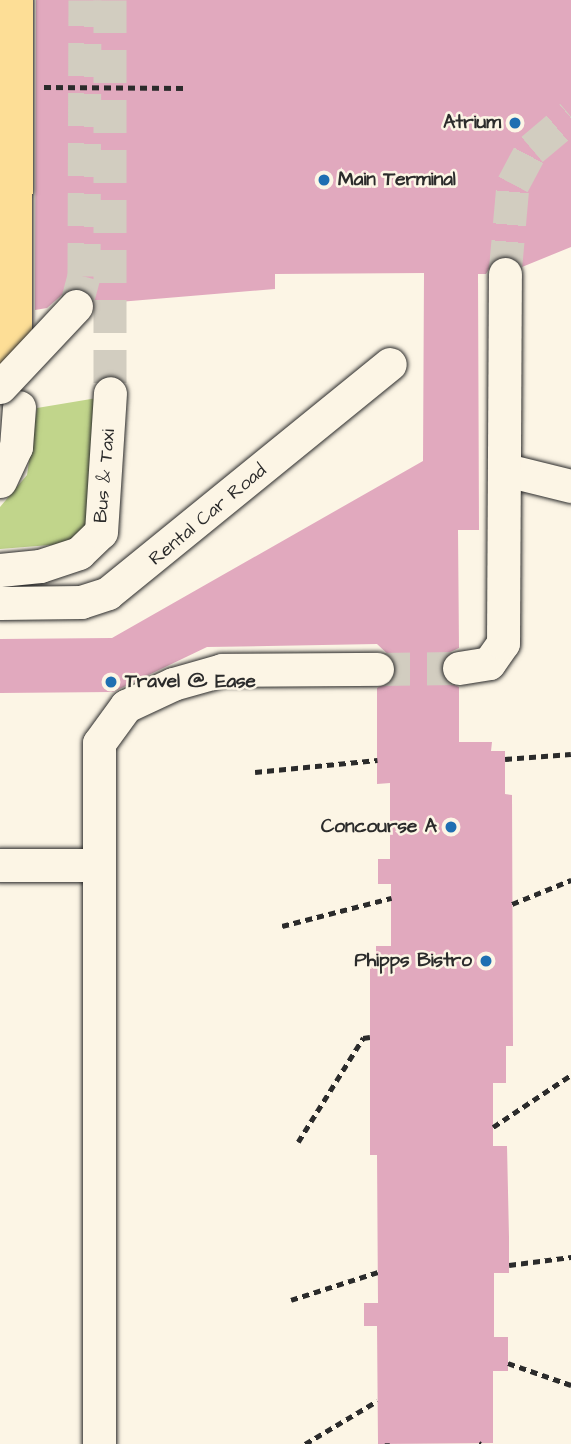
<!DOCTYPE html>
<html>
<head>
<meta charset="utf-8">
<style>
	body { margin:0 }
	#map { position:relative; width:571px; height:1444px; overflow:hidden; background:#fcf5e5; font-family:"Architects Daughter",sans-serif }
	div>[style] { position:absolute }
	.green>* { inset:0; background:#c1d58b }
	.building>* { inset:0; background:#e1a9be }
	.minor-tunnel>* { height:33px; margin-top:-16.5px; transform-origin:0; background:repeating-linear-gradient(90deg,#d2cdc0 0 33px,transparent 0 50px) }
	.path>* { height:4.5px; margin-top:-2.25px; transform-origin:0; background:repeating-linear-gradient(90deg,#2b2b2b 0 7px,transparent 0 12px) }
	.roads { filter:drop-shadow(0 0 2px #2b2b2b) drop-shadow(0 0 2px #2b2b2b) }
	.minor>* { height:33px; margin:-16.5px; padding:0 16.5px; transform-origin:16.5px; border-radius:16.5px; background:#fcf5e5 }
	.major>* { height:38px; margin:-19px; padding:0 19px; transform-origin:19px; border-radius:19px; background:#fdde96 }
	.bridges { filter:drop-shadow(0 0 2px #2b2b2b) drop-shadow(0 0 2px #2b2b2b) }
	.minor-bridge>* { height:33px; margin:-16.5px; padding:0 16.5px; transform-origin:16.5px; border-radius:16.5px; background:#fcf5e5 }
	.dots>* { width:19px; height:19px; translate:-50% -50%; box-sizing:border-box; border:4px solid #fcf5e5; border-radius:50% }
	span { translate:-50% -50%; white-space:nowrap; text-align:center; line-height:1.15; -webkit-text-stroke:5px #fcf5e5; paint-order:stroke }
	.poi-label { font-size:19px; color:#2b2b2b; font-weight:700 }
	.right { translate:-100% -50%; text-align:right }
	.left { translate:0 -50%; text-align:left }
	.street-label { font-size:19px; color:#2b2b2b }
</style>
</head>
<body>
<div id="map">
	<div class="green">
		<i style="clip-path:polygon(97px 398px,93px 513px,79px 535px,62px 544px,0 549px,0 507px,27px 475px,37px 408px)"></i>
	</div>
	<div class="building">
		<i style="clip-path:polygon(36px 0,571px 0,571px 247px,522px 267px,514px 257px,496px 257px,486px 274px,478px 274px,479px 530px,458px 530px,459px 648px,446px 654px,440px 670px,445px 681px,459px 687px,459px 742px,492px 742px,491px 751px,505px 751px,505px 794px,512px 795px,513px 1046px,506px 1046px,506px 1083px,493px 1083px,493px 1146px,507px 1146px,509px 1237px,509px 1273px,494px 1273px,494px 1337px,508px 1337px,508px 1371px,493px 1371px,493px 1443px,378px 1444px,377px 1326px,364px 1326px,364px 1303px,378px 1303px,377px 1155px,370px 1155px,370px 966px,376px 966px,376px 946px,391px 946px,391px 884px,378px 884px,378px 859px,390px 859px,390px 783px,377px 784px,377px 688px,394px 678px,393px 659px,377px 644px,207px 647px,113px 692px,0 693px,0 639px,112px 638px,423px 461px,424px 273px,275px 274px,275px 289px,95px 304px,89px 292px,71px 287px,47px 308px,35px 310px)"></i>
	</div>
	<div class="minor-tunnel">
		<i style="left:110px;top:0;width:393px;rotate:90deg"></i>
		<i style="left:505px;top:274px;width:90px;rotate:-84.9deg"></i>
		<i style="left:513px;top:184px;width:40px;rotate:-62deg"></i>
		<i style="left:532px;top:149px;width:51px;rotate:-40.2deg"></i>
		<i style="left:76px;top:306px;width:31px;rotate:-75deg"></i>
		<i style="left:84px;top:276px;width:276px;rotate:-89.8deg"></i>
		<i style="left:377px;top:669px;width:82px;rotate:-0.7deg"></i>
	</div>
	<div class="path">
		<i style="left:44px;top:87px;width:143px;rotate:0.4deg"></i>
		<i style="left:505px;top:759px;width:66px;rotate:-4.3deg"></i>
		<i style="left:255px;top:772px;width:123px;rotate:-5.6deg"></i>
		<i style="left:512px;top:904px;width:64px;rotate:-22.1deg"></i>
		<i style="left:282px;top:926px;width:113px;rotate:-14.4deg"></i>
		<i style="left:493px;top:1127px;width:94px;rotate:-33.7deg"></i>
		<i style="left:298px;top:1142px;width:123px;rotate:-58deg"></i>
		<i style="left:363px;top:1038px;width:7px;rotate:-8deg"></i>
		<i style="left:509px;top:1265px;width:63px;rotate:-7.4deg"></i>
		<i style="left:291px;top:1300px;width:91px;rotate:-17.8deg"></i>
		<i style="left:508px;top:1363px;width:67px;rotate:19.2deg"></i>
		<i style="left:479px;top:1443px;width:2px;rotate:27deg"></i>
		<i style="left:305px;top:1444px;width:84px;rotate:-30.8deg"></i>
		<i style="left:387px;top:1444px;width:1px;rotate:-90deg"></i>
	</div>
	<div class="roads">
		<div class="minor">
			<i style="left:506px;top:470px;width:67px;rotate:13.8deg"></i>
			<i style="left:0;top:481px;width:38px;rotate:-65deg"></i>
			<i style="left:16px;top:447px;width:40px;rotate:-85.7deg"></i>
			<i style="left:0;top:570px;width:40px;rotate:-5.7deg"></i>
			<i style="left:40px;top:566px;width:41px;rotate:-18.4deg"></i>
			<i style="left:79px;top:553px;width:30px;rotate:-44deg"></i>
			<i style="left:101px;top:532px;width:139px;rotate:-86.3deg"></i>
			<i style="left:0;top:603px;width:81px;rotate:-0.7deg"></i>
			<i style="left:81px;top:602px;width:28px;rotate:-18deg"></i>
			<i style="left:108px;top:593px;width:363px;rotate:-39.1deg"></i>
			<i style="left:459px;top:668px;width:30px;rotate:-9deg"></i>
			<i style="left:489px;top:663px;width:24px;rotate:-55deg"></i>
			<i style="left:503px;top:643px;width:369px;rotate:-89.7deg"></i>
			<i style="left:0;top:865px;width:96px"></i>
			<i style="left:99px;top:1444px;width:701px;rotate:-90deg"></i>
			<i style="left:99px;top:743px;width:46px;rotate:-53.9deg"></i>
			<i style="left:126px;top:706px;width:52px;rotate:-25.1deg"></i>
			<i style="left:173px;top:684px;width:51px;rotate:-15.9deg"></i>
			<i style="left:222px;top:670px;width:155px;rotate:-0.4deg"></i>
		</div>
		<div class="major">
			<i style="left:0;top:378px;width:37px;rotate:-70deg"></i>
			<i style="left:13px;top:343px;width:343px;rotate:-89.8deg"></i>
		</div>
	</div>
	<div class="bridges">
		<div class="minor-bridge">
			<i style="left:0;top:387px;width:111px;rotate:-46.8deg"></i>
		</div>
	</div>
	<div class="dots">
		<i style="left:515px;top:123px;background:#1f6fb2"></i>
		<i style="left:324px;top:180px;background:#1f6fb2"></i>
		<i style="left:111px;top:682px;background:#1f6fb2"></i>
		<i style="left:451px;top:827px;background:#1f6fb2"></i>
		<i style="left:486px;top:961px;background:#1f6fb2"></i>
	</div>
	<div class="poi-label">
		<span class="right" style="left:501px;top:123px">Atrium</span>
		<span class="left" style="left:338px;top:180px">Main Terminal</span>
		<span class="left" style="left:125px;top:682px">Travel @ Ease</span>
		<span class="right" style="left:437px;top:827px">Concourse A</span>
		<span class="right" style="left:472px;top:961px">Phipps Bistro</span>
	</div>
	<div class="street-label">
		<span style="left:105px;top:476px;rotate:-85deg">Bus &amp; Taxi</span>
		<span style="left:208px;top:515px;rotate:-40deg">Rental Car Road</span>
	</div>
</div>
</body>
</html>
